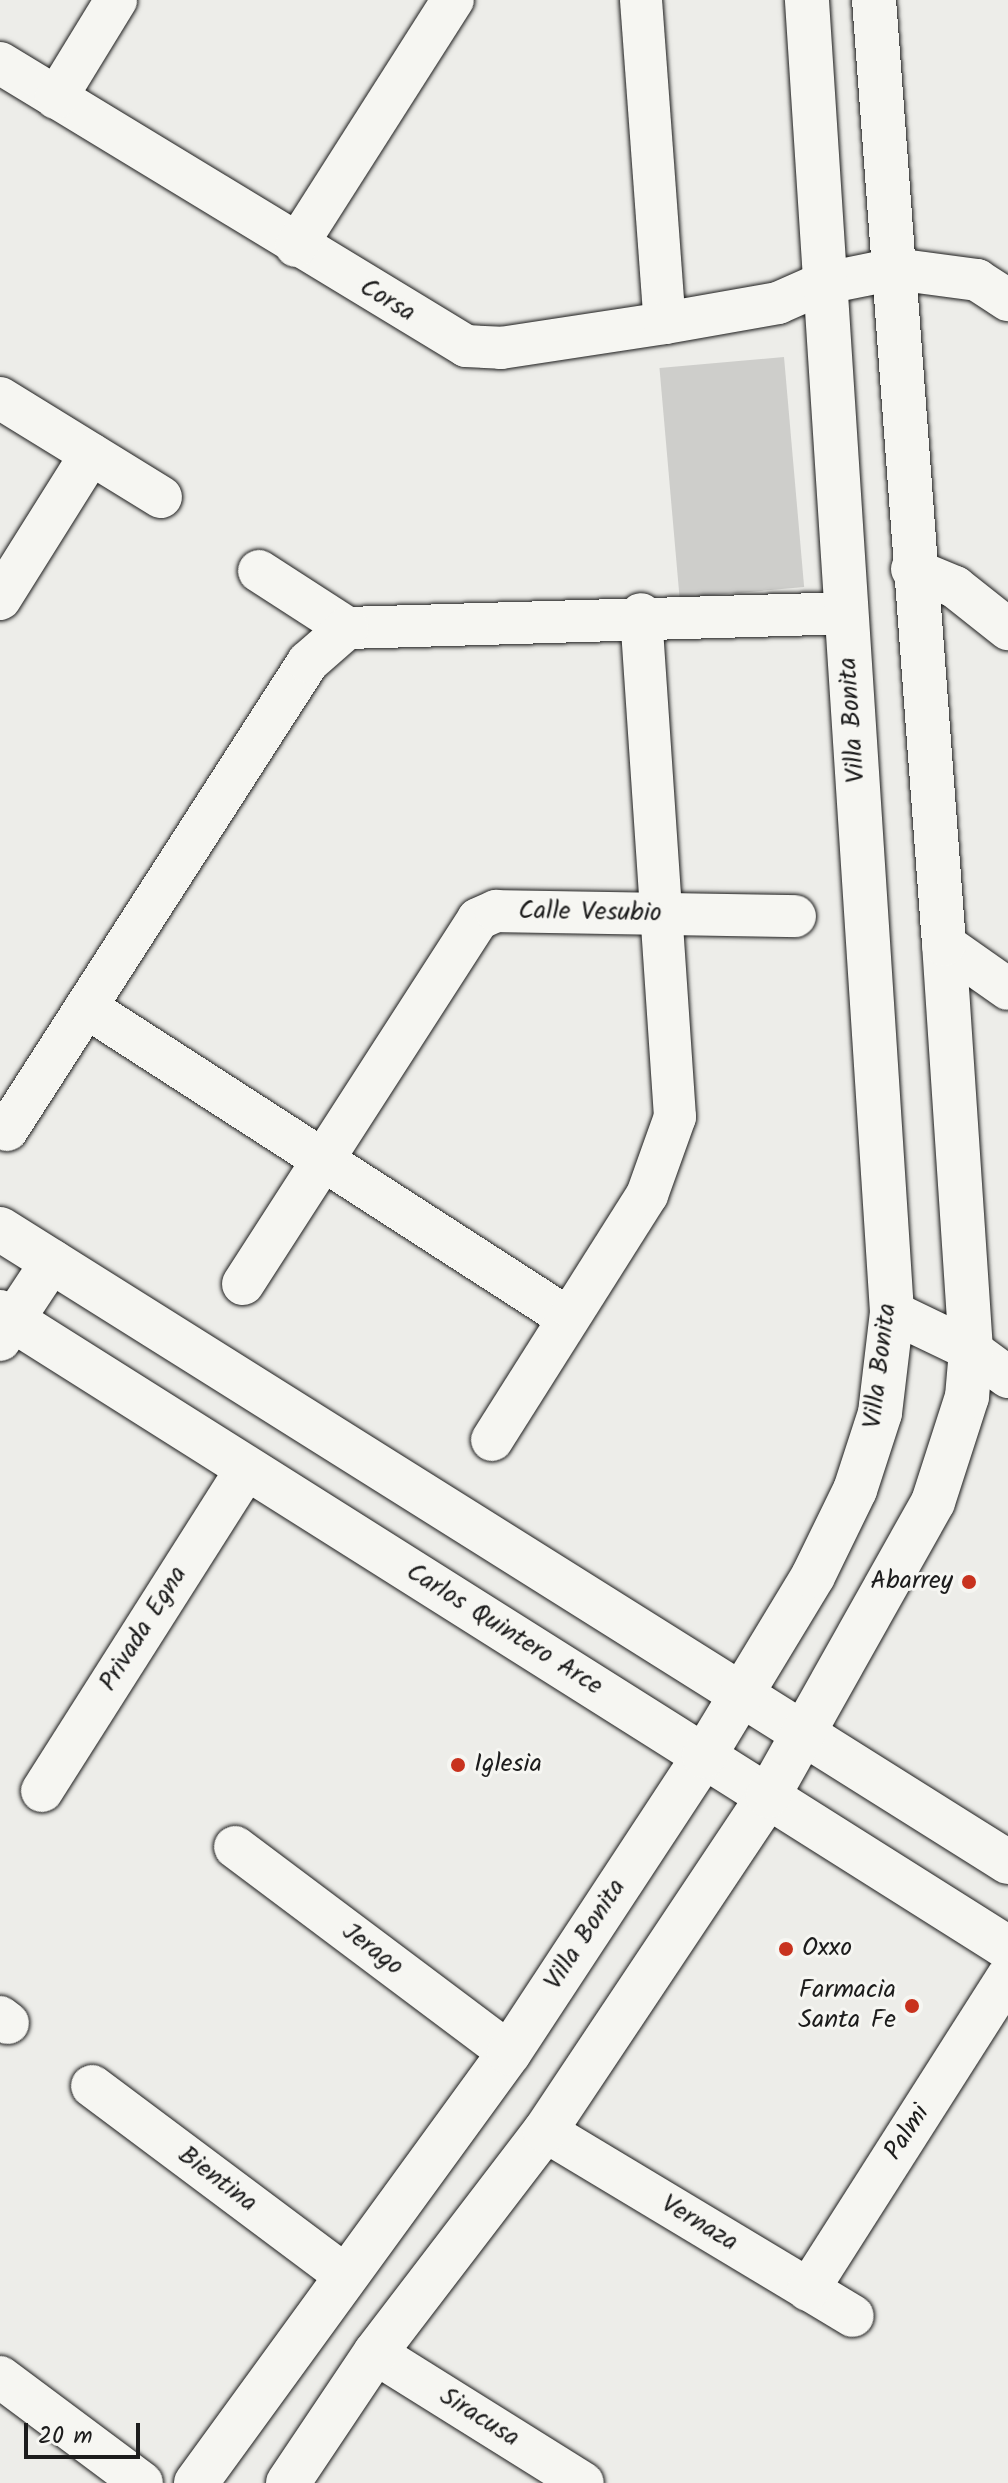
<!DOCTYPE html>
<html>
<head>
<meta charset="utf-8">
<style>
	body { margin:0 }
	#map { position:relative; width:1008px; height:2483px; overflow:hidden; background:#edede9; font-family:Kalam,sans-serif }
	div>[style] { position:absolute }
	.green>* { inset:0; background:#cececb; transform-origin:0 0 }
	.roads { filter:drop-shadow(0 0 2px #1c1c1c) drop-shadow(0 0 2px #1c1c1c) }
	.street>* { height:42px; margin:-21px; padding:0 21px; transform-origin:21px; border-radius:21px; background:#f6f6f2 }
	.secondary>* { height:44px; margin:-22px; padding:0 22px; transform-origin:22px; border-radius:22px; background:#f6f6f2 }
	.dots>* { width:22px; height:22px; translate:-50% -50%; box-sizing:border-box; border:4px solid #f6f6f2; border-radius:50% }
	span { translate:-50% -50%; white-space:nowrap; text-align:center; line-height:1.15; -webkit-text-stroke:6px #f6f6f2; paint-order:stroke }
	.street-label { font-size:26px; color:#1c1c1c }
	.poi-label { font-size:26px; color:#1c1c1c }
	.right { translate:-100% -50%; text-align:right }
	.left { translate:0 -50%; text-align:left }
	.scale { position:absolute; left:24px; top:2423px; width:116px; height:36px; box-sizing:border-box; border:4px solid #1c1c1c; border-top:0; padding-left:10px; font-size:24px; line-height:28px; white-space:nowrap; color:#1c1c1c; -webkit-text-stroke:6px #f6f6f2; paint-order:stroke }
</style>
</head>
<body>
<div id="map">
	<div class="green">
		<i style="left:784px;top:357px;width:231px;height:125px;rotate:85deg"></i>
	</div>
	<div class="roads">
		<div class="street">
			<i style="left:641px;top:0;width:324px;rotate:85.8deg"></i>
			<i style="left:0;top:63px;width:545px;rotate:31.27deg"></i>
			<i style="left:466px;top:346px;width:35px;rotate:3deg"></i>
			<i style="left:501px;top:348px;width:166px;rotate:-8.7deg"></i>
			<i style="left:665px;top:323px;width:115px;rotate:-10deg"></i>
			<i style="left:778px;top:303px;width:47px;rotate:-23.8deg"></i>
			<i style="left:821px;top:284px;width:76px;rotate:-11.5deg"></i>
			<i style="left:895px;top:269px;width:83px;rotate:7.6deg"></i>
			<i style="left:977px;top:280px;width:37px;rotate:33deg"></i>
			<i style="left:56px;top:98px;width:115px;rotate:-58.5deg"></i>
			<i style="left:296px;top:246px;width:292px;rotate:-57.5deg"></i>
			<i style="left:0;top:398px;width:189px;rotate:31.6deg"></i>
			<i style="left:912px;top:569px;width:47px;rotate:22.7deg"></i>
			<i style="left:955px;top:587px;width:68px;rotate:38.4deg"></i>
			<i style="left:259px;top:571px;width:105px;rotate:32.9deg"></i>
			<i style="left:347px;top:628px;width:499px;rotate:-1.7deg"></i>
			<i style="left:0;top:599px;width:171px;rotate:-57.9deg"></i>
			<i style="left:944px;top:944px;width:78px;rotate:35.1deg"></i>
			<i style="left:86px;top:1007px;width:574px;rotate:32.83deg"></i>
			<i style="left:7px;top:1130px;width:556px;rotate:-57.25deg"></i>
			<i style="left:308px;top:662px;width:52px;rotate:-41.1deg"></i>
			<i style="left:243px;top:1284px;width:434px;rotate:-57.2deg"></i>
			<i style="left:478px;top:919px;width:20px;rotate:-24deg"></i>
			<i style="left:496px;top:911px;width:299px;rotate:1deg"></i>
			<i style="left:892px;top:1312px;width:88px;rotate:25.7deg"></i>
			<i style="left:971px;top:1350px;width:46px;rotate:36.1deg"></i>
			<i style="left:0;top:1340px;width:95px;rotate:-56.6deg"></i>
			<i style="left:492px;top:1440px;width:290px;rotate:-57.7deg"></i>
			<i style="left:647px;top:1195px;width:83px;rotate:-70.3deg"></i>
			<i style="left:675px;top:1117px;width:504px;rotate:-93.87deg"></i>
			<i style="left:42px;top:1791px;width:383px;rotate:-57.6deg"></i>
			<i style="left:235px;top:1847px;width:343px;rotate:36.9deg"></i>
			<i style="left:0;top:2017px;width:10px;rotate:37deg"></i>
			<i style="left:92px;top:2086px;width:314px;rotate:36.8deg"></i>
			<i style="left:545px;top:2131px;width:359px;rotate:31deg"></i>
			<i style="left:808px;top:2290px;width:372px;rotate:-57.5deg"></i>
			<i style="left:375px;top:2353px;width:245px;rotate:32deg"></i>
			<i style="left:0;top:2377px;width:177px;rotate:36.7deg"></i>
		</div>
		<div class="secondary">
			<i style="left:0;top:1229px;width:1190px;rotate:32.13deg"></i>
			<i style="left:0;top:1312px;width:1192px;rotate:32.25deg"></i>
			<i style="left:196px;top:2483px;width:532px;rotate:-53.95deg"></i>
			<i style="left:509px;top:2053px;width:355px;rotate:-56.7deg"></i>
			<i style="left:704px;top:1756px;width:210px;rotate:-58.8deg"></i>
			<i style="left:813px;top:1576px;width:96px;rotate:-64deg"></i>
			<i style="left:855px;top:1490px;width:81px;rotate:-72deg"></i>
			<i style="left:880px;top:1413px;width:102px;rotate:-83.2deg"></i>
			<i style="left:892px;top:1312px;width:1315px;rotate:-93.71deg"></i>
			<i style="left:288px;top:2483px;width:156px;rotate:-56.2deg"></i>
			<i style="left:375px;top:2353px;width:280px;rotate:-52.6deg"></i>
			<i style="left:545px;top:2131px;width:402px;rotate:-56.3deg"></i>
			<i style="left:768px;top:1796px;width:337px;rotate:-60.7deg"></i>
			<i style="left:933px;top:1502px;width:110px;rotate:-72.1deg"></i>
			<i style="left:967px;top:1397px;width:47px;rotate:-85.1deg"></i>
			<i style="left:971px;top:1350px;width:407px;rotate:-93.8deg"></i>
			<i style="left:944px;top:944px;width:947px;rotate:-94.24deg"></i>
		</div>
	</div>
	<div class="dots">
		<i style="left:969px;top:1582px;background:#c8321e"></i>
		<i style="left:458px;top:1765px;background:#c8321e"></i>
		<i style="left:786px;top:1949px;background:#c8321e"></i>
		<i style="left:912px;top:2006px;background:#c8321e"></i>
	</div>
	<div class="street-label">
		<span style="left:387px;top:301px;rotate:31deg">Corsa</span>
		<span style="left:853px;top:720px;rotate:-94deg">Villa Bonita</span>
		<span style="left:590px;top:913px;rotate:1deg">Calle Vesubio</span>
		<span style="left:881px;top:1366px;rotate:-83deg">Villa Bonita</span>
		<span style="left:144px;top:1629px;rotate:-58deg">Privada Egna</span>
		<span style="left:504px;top:1630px;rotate:32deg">Carlos Quintero Arce</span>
		<span style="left:586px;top:1935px;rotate:-57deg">Villa Bonita</span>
		<span style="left:372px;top:1950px;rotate:37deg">Jerago</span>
		<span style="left:908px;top:2133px;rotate:-57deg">Palmi</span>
		<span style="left:217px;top:2180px;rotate:37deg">Bientina</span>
		<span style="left:699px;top:2224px;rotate:31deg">Vernaza</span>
		<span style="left:479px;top:2418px;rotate:32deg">Siracusa</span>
	</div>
	<div class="poi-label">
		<span class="right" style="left:953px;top:1582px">Abarrey</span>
		<span class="left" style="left:474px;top:1765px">Iglesia</span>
		<span class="left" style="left:802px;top:1949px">Oxxo</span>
		<span class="right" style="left:896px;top:2006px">Farmacia<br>Santa Fe</span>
	</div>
	<div class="scale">20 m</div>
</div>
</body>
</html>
